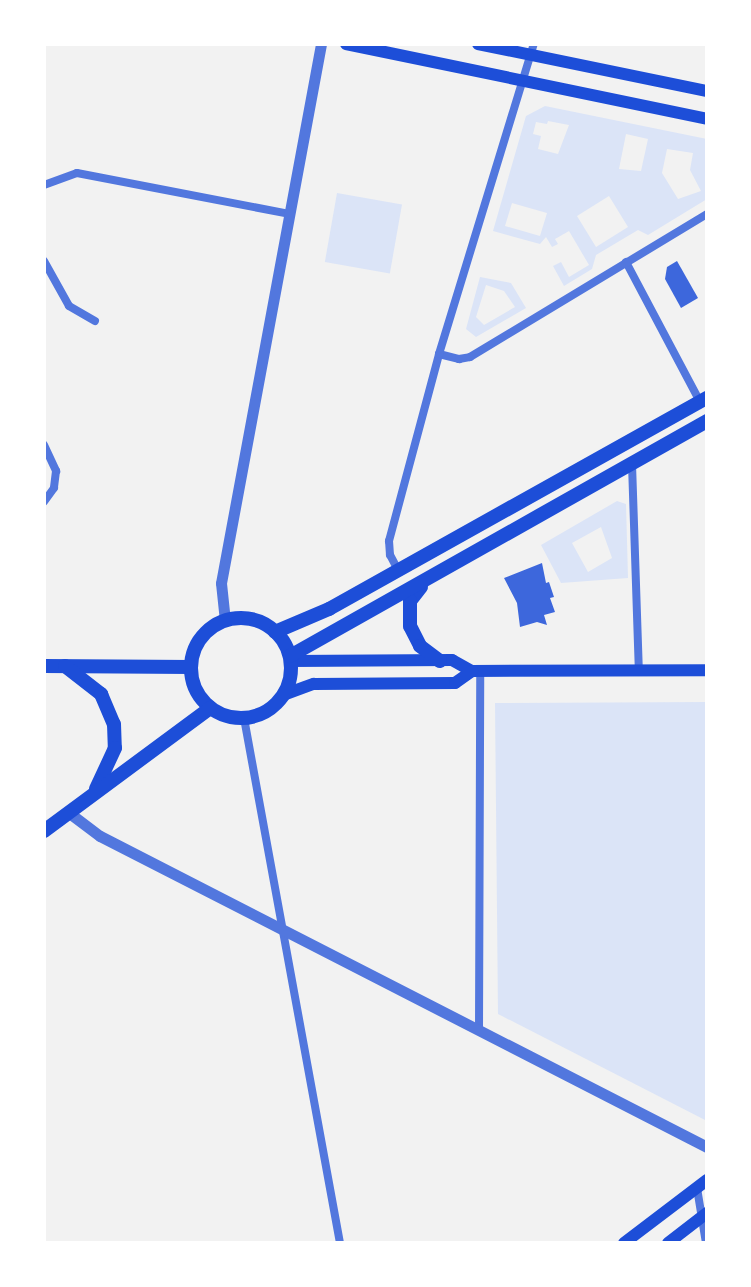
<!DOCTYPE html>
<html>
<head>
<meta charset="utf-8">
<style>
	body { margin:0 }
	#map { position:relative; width:751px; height:1287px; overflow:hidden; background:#f2f2f2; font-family:"Exo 2",sans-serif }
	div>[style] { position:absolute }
	.green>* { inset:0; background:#dbe4f7; transform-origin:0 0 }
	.building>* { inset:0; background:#3d67dc }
	.minor>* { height:8px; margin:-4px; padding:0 4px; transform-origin:4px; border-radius:4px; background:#5277de }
	.tertiary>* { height:11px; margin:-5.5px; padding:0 5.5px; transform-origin:5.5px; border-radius:5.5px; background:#5277de }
	.secondary>* { height:12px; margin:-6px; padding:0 6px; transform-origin:6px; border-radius:6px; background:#1d4ed8 }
	.primary>* { height:14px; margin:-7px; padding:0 7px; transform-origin:7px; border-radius:7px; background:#1d4ed8 }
	.primary>.ring { margin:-7px; padding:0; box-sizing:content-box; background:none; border:14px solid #1d4ed8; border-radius:50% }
	span { translate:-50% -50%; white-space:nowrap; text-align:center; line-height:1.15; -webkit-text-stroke:8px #fff; paint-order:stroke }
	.frame { position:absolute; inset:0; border:46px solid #fff; pointer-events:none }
</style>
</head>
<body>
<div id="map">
	<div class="green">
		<i style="clip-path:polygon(evenodd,545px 106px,707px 139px,707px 199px,648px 235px,638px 230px,596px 255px,592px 269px,564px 286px,553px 266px,561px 262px,569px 277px,589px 265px,569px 231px,555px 239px,558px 244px,552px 247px,546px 237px,540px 244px,493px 231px,526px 116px,545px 106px,548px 121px,569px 125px,558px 154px,538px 149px,541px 136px,533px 134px,536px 122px,547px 124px,548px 121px,545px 106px,626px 134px,648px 139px,641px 171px,619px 169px,626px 134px,545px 106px,667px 149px,693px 153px,690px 170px,701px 191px,678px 199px,662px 173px,667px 149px,545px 106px,609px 196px,628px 227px,596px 247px,577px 216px,609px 196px,545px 106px,512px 203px,547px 213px,540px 236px,505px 226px,512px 203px)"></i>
		<i style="left:337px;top:193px;width:66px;height:70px;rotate:10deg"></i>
		<i style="clip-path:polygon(evenodd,480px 277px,511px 283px,526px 308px,476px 337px,466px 329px,480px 277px,486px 285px,504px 291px,515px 307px,484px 325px,476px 317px,486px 285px)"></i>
		<i style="clip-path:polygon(evenodd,617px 501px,626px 504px,628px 578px,561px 583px,541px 545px,617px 501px,601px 527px,612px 558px,588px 572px,572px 543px,601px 527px)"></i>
		<i style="clip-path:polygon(707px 702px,707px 1121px,498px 1014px,495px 703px)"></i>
	</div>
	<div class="building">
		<i style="clip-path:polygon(677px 261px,698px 298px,681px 308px,665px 279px,667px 267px)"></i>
		<i style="clip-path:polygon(542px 563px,546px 583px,549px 582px,554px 597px,550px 598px,555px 612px,544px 615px,547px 625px,537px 622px,520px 627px,517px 603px,504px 578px)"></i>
	</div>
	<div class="minor">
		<i style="left:44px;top:185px;width:35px;rotate:-20deg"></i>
		<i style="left:77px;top:173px;width:216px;rotate:10.9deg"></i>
		<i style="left:44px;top:261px;width:51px;rotate:60.9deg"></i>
		<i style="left:69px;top:306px;width:30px;rotate:30deg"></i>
		<i style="left:626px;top:262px;width:158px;rotate:62.1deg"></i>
		<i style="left:439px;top:354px;width:21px;rotate:14deg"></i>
		<i style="left:459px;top:359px;width:11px;rotate:-10deg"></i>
		<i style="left:470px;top:357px;width:277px;rotate:-31.1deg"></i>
		<i style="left:44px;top:445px;width:29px;rotate:65deg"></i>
		<i style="left:56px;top:471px;width:17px;rotate:97deg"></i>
		<i style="left:54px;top:488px;width:17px;rotate:126deg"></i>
		<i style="left:632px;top:464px;width:206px;rotate:88.1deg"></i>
		<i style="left:398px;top:570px;width:17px;rotate:-118deg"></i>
		<i style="left:390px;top:555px;width:14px;rotate:-94deg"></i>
		<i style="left:389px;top:541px;width:194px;rotate:-75deg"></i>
		<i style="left:439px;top:354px;width:324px;rotate:-73deg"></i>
		<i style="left:244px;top:718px;width:534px;rotate:79.64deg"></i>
		<i style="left:479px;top:1031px;width:360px;rotate:-89.8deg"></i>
		<i style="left:697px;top:1188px;width:56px;rotate:80.7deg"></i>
	</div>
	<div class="tertiary">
		<i style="left:225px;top:621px;width:38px;rotate:-96deg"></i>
		<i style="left:221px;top:583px;width:548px;rotate:-79.49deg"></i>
		<i style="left:68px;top:812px;width:40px;rotate:37deg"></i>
		<i style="left:100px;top:836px;width:682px;rotate:27.13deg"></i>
	</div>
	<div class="secondary">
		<i style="left:346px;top:44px;width:369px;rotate:11.7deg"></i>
		<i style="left:478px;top:44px;width:234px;rotate:11.6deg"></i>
		<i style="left:291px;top:661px;width:161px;rotate:-0.4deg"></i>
		<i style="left:452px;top:660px;width:23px;rotate:29deg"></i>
		<i style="left:472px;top:671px;width:235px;rotate:-0.2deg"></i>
		<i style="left:283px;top:695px;width:33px;rotate:-20deg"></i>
		<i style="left:314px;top:684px;width:141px;rotate:-0.4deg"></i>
		<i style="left:455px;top:683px;width:21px;rotate:-35deg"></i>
		<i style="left:624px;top:1243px;width:104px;rotate:-37.2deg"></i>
		<i style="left:668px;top:1243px;width:49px;rotate:-37.6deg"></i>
	</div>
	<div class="primary">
		<i style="left:421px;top:587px;width:18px;rotate:128deg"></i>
		<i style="left:410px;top:601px;width:25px;rotate:90deg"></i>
		<i style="left:410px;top:626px;width:22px;rotate:63deg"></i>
		<i style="left:420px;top:646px;width:25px;rotate:37deg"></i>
		<i class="ring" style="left:191px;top:618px;width:86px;height:86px"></i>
		<i style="left:275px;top:632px;width:59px;rotate:-23.1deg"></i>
		<i style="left:329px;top:609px;width:433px;rotate:-29.2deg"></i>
		<i style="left:290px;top:656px;width:479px;rotate:-29.4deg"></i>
		<i style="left:44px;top:666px;width:147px;rotate:0.4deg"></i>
		<i style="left:65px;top:666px;width:46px;rotate:37.9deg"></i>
		<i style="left:101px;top:694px;width:33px;rotate:67deg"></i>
		<i style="left:114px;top:724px;width:24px;rotate:88deg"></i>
		<i style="left:115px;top:748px;width:45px;rotate:114.9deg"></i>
		<i style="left:44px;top:831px;width:207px;rotate:-36.5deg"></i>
	</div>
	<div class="frame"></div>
</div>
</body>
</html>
